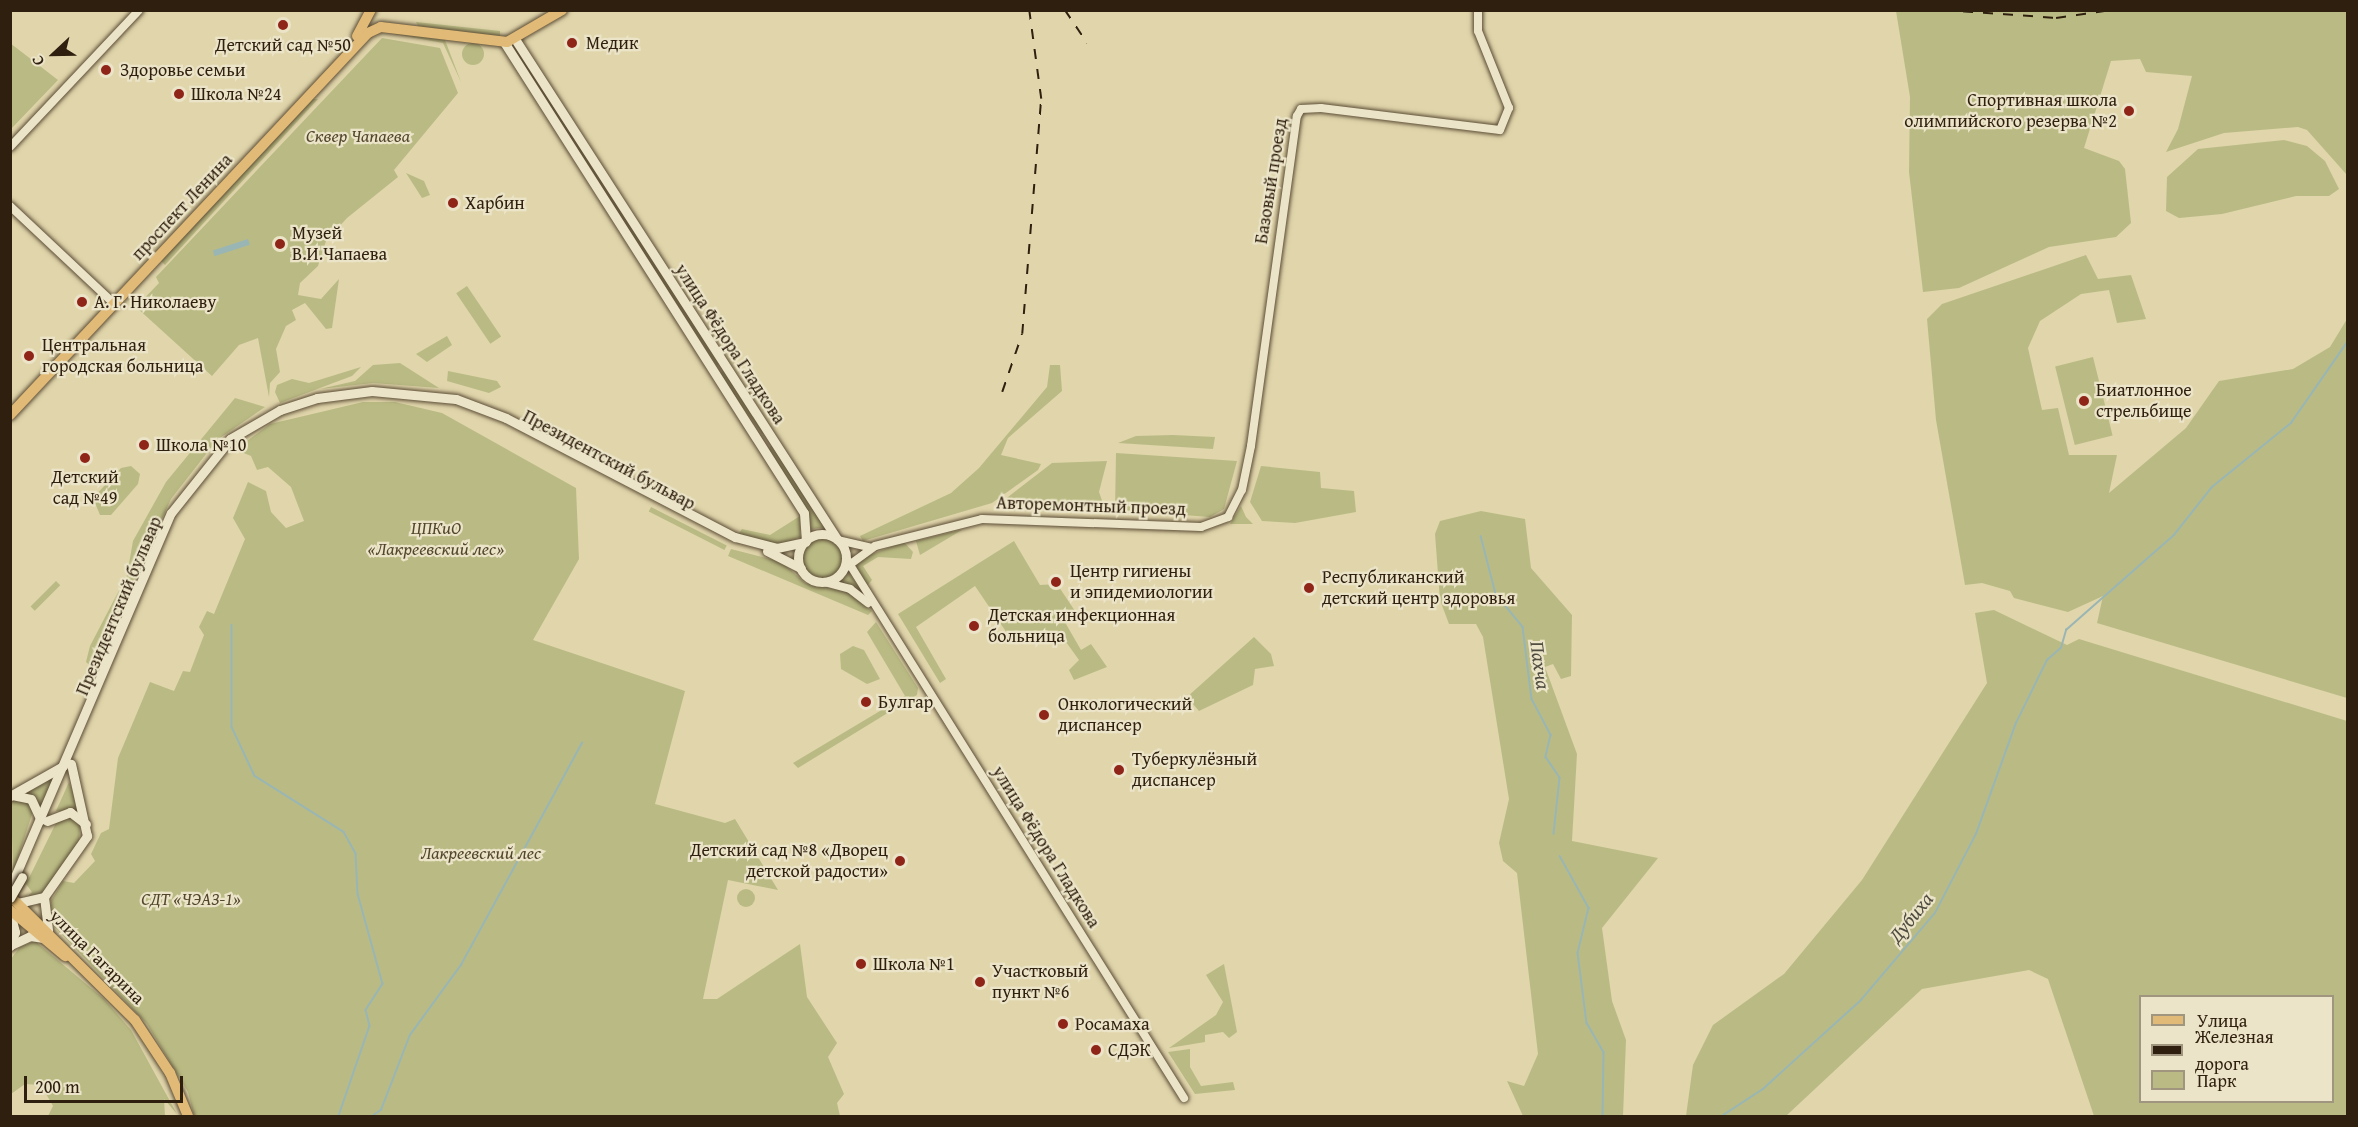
<!DOCTYPE html>
<html>
<head>
<meta charset="utf-8">
<style>
	body { margin:0 }
	#map { position:relative; width:2358px; height:1127px; overflow:hidden; background:#e0d5ab; font-family:"Gentium Book Plus",serif }
	div>[style] { position:absolute }
	.green>* { inset:0; background:#babb84; transform-origin:0 0 }
	.round { border-radius:50% }
	.water>* { inset:0; background:#99b6b5; transform-origin:0 0 }
	.stream>* { height:1.5px; margin:-0.75px; padding:0 0.75px; transform-origin:0.75px; border-radius:0.75px; background:#99b6b5 }
	.roads { filter:drop-shadow(0 0 2px #5b4c35) drop-shadow(0 0 2px #5b4c35) }
	.tertiary>* { height:8px; margin:-4px; padding:0 4px; transform-origin:4px; border-radius:4px; background:#ebe4c8 }
	.secondary>* { height:9px; margin:-4.5px; padding:0 4.5px; transform-origin:4.5px; border-radius:4.5px; background:#ebe4c8 }
	.secondary>.ring { margin:-4.5px; padding:0; box-sizing:content-box; background:none; border:9px solid #ebe4c8; border-radius:50% }
	.primary>* { height:10px; margin:-5px; padding:0 5px; transform-origin:5px; border-radius:5px; background:#e0ba76 }
	.rail>* { height:1.5px; margin-top:-0.75px; transform-origin:0; background:repeating-linear-gradient(90deg,#2f1f0e 0 10px,transparent 0 20px) }
	.bridges { filter:drop-shadow(0 0 2px #2f1f0e) drop-shadow(0 0 2px #2f1f0e) }
	.secondary-bridge>* { height:9px; margin:-4.5px; padding:0 4.5px; transform-origin:4.5px; border-radius:4.5px; background:#ebe4c8 }
	.dots>* { width:16px; height:16px; translate:-50% -50%; box-sizing:border-box; border:3px solid #ebe4c8; border-radius:50% }
	span { translate:-50% -50%; white-space:nowrap; text-align:center; line-height:1.15; -webkit-text-stroke:4.5px #ebe4c8; paint-order:stroke }
	.poi-label { font-size:18px; color:#2f1f0e }
	.left { translate:0 -50%; text-align:left }
	.right { translate:-100% -50%; text-align:right }
	.park-label { font-size:18px; color:#52462c; font-style:italic }
	.street-label { font-size:18px; color:#2f1f0e }
	.water-label { font-size:20px; color:#4f4c40; font-style:italic }
	.frame { position:absolute; inset:0; border:12px solid #2f1f0e; pointer-events:none }
	.legend { position:absolute; left:2139px; top:995px; width:195px; height:108px; box-sizing:border-box; background:#ebe4c8; border:2px solid #a0957e; margin:0; padding:8px 10px; list-style:none; font-size:18px; color:#2f1f0e }
	.legend li { display:flex; align-items:center; gap:12px; height:30px }
	.legend b { width:30px; border:2px solid #a0957e }
	.north { position:absolute; left:24px; top:24px; width:60px; height:60px; -webkit-text-stroke:4px #ebe4c8; paint-order:stroke; rotate:248deg; font-size:16px; font-weight:700; line-height:24px; text-align:center; color:#2f1f0e }
	.north::after { content:''; display:block; margin:auto; width:21px; height:27px; background:#2f1f0e; clip-path:polygon(50% 0,100% 100%,50% 72%,0 100%) }
	.scale { position:absolute; left:24px; top:1076px; width:159px; height:27px; box-sizing:border-box; border:3px solid #2f1f0e; border-top:0; padding-left:8px; font-size:18px; line-height:21px; white-space:nowrap; color:#2f1f0e; -webkit-text-stroke:4px #ebe4c8; paint-order:stroke }
</style>
</head>
<body>
<div id="map">
	<div class="green">
		<i style="clip-path:polygon(1896px 11px,2347px 11px,2347px 175px,2307px 130px,2298px 127px,2224px 133px,2166px 152px,2178px 129px,2192px 76px,2146px 72px,2140px 59px,2111px 61px,2084px 148px,2119px 161px,2125px 169px,2131px 223px,2116px 237px,2049px 247px,1959px 288px,1923px 292px,1909px 172px,1910px 97px)"></i>
		<i style="clip-path:polygon(416px 22px,500px 31px,500px 37px,418px 26px)"></i>
		<i style="clip-path:polygon(383px 32px,445px 40px,461px 82px,443px 43px)"></i>
		<i style="clip-path:polygon(382px 38px,440px 48px,458px 93px,394px 170px,398px 177px,347px 218px,326px 241px,318px 266px,300px 283px,298px 295px,321px 299px,339px 279px,332px 328px,326px 329px,305px 303px,292px 310px,296px 320px,286px 326px,276px 349px,280px 372px,270px 383px,269px 397px,258px 338px,239px 345px,212px 376px,136px 307px,159px 283px,156px 277px)"></i>
		<i style="clip-path:polygon(10px 43px,58px 80px,11px 129px,10px 129px)"></i>
		<i class="round" style="left:462px;top:43px;width:22px;height:22px"></i>
		<i style="clip-path:polygon(517px 47px,719px 364px,717px 366px,512px 49px)"></i>
		<i style="clip-path:polygon(310px 99px,318px 99px,165px 265px,160px 260px)"></i>
		<i style="clip-path:polygon(2284px 140px,2307px 146px,2325px 161px,2339px 189px,2329px 196px,2296px 196px,2222px 214px,2179px 218px,2166px 211px,2167px 177px,2198px 149px)"></i>
		<i style="clip-path:polygon(406px 173px,424px 181px,430px 195px,422px 198px)"></i>
		<i style="clip-path:polygon(2086px 255px,2098px 279px,2131px 275px,2146px 319px,2117px 323px,2109px 290px,2081px 294px,2040px 321px,2028px 348px,2042px 410px,2058px 408px,2069px 455px,2117px 455px,2109px 493px,2186px 428px,2219px 381px,2293px 369px,2330px 347px,2347px 319px,2347px 698px,2097px 623px,2103px 596px,2068px 612px,2014px 598px,2010px 591px,1982px 583px,1965px 585px,1936px 420px,1927px 319px,1942px 304px)"></i>
		<i style="left:467px;top:286px;width:61px;height:13px;rotate:56deg"></i>
		<i style="clip-path:polygon(447px 336px,452px 345px,427px 362px,416px 354px)"></i>
		<i style="left:2093px;top:357px;width:81px;height:39px;rotate:76deg"></i>
		<i style="clip-path:polygon(400px 363px,439px 388px,373px 383px,320px 389px,355px 381px,373px 365px)"></i>
		<i style="clip-path:polygon(1050px 365px,1060px 365px,1062px 391px,1008px 438px,1001px 455px,1041px 464px,1038px 470px,992px 503px,863px 541px,860px 536px,951px 493px,979px 468px,1047px 387px)"></i>
		<i style="clip-path:polygon(361px 367px,352px 376px,280px 403px,275px 392px,277px 385px,292px 379px,309px 383px)"></i>
		<i style="clip-path:polygon(725px 370px,764px 432px,762px 434px,719px 374px)"></i>
		<i style="clip-path:polygon(448px 371px,497px 381px,501px 387px,489px 393px,447px 381px)"></i>
		<i style="clip-path:polygon(235px 398px,265px 407px,217px 440px,171px 499px,93px 668px,86px 662px,90px 646px,127px 575px,133px 541px,166px 482px)"></i>
		<i style="clip-path:polygon(363px 402px,395px 402px,442px 413px,576px 488px,579px 559px,533px 640px,685px 691px,655px 804px,725px 823px,735px 819px,778px 890px,728px 880px,703px 999px,717px 999px,800px 944px,807px 997px,837px 1043px,828px 1057px,844px 1094px,837px 1103px,840px 1116px,194px 1116px,188px 1092px,147px 1024px,51px 923px,51px 901px,63px 881px,74px 883px,95px 861px,91px 854px,101px 833px,109px 829px,118px 758px,150px 682px,174px 691px,183px 671px,190px 672px,204px 635px,199px 627px,207px 611px,214px 614px,245px 539px,233px 518px,248px 482px,266px 491px,271px 512px,286px 528px,304px 521px,291px 487px,268px 467px,257px 470px,251px 456px,239px 451px,243px 444px,270px 424px)"></i>
		<i style="clip-path:polygon(1136px 436px,1173px 435px,1215px 437px,1213px 449px,1118px 443px)"></i>
		<i style="clip-path:polygon(773px 445px,827px 527px,811px 529px,808px 511px,768px 449px)"></i>
		<i style="clip-path:polygon(1116px 453px,1237px 461px,1224px 509px,1210px 517px,1115px 510px)"></i>
		<i style="clip-path:polygon(1107px 461px,1099px 492px,1105px 509px,999px 504px,1052px 463px)"></i>
		<i style="clip-path:polygon(131px 466px,140px 474px,138px 484px,111px 515px,100px 515px,93px 498px,121px 468px)"></i>
		<i style="clip-path:polygon(1261px 466px,1320px 472px,1321px 488px,1354px 491px,1356px 512px,1295px 523px,1262px 521px,1250px 502px)"></i>
		<i style="clip-path:polygon(1241px 506px,1246px 517px,1253px 524px,1230px 524px)"></i>
		<i style="left:651px;top:507px;width:85px;height:5px;rotate:27deg"></i>
		<i style="clip-path:polygon(1481px 511px,1525px 519px,1531px 568px,1572px 615px,1571px 676px,1561px 679px,1553px 664px,1545px 667px,1577px 754px,1572px 841px,1658px 858px,1602px 928px,1612px 1001px,1626px 1040px,1623px 1116px,1523px 1116px,1507px 1081px,1524px 1086px,1538px 1054px,1517px 873px,1503px 861px,1499px 843px,1509px 799px,1483px 637px,1476px 624px,1449px 624px,1440px 600px,1435px 534px,1440px 521px)"></i>
		<i style="clip-path:polygon(800px 516px,800px 537px,784px 546px,738px 535px,742px 529px,770px 535px)"></i>
		<i style="clip-path:polygon(960px 530px,962px 530px,920px 555px,916px 541px)"></i>
		<i class="round" style="left:803px;top:538px;width:40px;height:40px"></i>
		<i style="clip-path:polygon(1014px 541px,1040px 585px,1057px 584px,1077px 614px,1066px 624px,1081px 650px,1091px 644px,1107px 667px,1074px 680px,1069px 670px,1079px 660px,1066px 642px,1055px 643px,1046px 630px,1009px 636px,975px 586px,916px 627px,946px 679px,940px 683px,898px 614px)"></i>
		<i style="clip-path:polygon(904px 542px,913px 552px,911px 559px,878px 557px,863px 566px,872px 580px,867px 586px,856px 572px,859px 559px)"></i>
		<i style="clip-path:polygon(731px 549px,782px 562px,805px 583px,847px 592px,872px 611px,868px 615px,728px 556px)"></i>
		<i style="clip-path:polygon(848px 571px,861px 591px,860px 592px,837px 581px)"></i>
		<i style="left:56px;top:581px;width:6px;height:36px;rotate:45deg"></i>
		<i style="clip-path:polygon(evenodd,1994px 610px,2067px 645px,2079px 639px,2347px 721px,2347px 1116px,2094px 1116px,2048px 979px,2029px 970px,1922px 989px,1786px 1116px,1686px 1116px,1693px 1065px,1713px 1025px,1784px 974px,1862px 880px,1987px 683px,1975px 613px,1994px 610px,2332px 996px,2332px 1102px,2140px 1102px,2140px 996px,2332px 996px)"></i>
		<i style="clip-path:polygon(876px 622px,918px 688px,917px 695px,798px 768px,793px 763px,905px 696px,867px 632px)"></i>
		<i style="clip-path:polygon(1254px 637px,1271px 654px,1274px 666px,1255px 669px,1253px 685px,1199px 711px,1187px 697px)"></i>
		<i style="clip-path:polygon(853px 646px,864px 650px,880px 679px,867px 684px,841px 669px,840px 654px)"></i>
		<i style="clip-path:polygon(57px 775px,42px 809px,37px 799px,22px 792px)"></i>
		<i style="clip-path:polygon(69px 782px,80px 812px,56px 811px)"></i>
		<i style="clip-path:polygon(16px 798px,30px 803px,33px 811px,13px 873px,11px 800px)"></i>
		<i style="clip-path:polygon(69px 815px,80px 826px,79px 842px,43px 893px,27px 897px,32px 892px,26px 884px,56px 823px)"></i>
		<i class="round" style="left:737px;top:889px;width:18px;height:18px"></i>
		<i style="clip-path:polygon(35px 941px,104px 999px,131px 1030px,177px 1114px,164px 1099px,165px 1116px,48px 1116px,53px 1106px,41px 1085px,25px 1084px,11px 1094px,10px 960px,20px 947px)"></i>
		<i style="clip-path:polygon(1224px 964px,1237px 1032px,1229px 1038px,1223px 1032px,1205px 1035px,1205px 1042px,1169px 1048px,1216px 1015px,1223px 1002px,1206px 975px)"></i>
		<i style="clip-path:polygon(1190px 1049px,1190px 1067px,1201px 1086px,1233px 1082px,1235px 1090px,1195px 1094px,1168px 1052px)"></i>
	</div>
	<div class="water">
		<i style="left:248px;top:239px;width:6px;height:37px;rotate:72deg"></i>
	</div>
	<div class="stream">
		<i style="left:1481px;top:536px;width:60px;rotate:75.5deg"></i>
		<i style="left:1496px;top:594px;width:43px;rotate:50.7deg"></i>
		<i style="left:1523px;top:627px;width:73px;rotate:82.9deg"></i>
		<i style="left:1532px;top:699px;width:41px;rotate:62.2deg"></i>
		<i style="left:1551px;top:735px;width:23px;rotate:103deg"></i>
		<i style="left:1546px;top:757px;width:25px;rotate:56deg"></i>
		<i style="left:1560px;top:778px;width:56px;rotate:96.1deg"></i>
		<i style="left:232px;top:625px;width:102px;rotate:90deg"></i>
		<i style="left:232px;top:727px;width:54px;rotate:64.9deg"></i>
		<i style="left:255px;top:776px;width:105px;rotate:32.2deg"></i>
		<i style="left:344px;top:832px;width:25px;rotate:61deg"></i>
		<i style="left:356px;top:854px;width:40px;rotate:87.1deg"></i>
		<i style="left:358px;top:894px;width:93px;rotate:74.5deg"></i>
		<i style="left:383px;top:984px;width:31px;rotate:123deg"></i>
		<i style="left:366px;top:1010px;width:16px;rotate:76deg"></i>
		<i style="left:370px;top:1026px;width:95px;rotate:109deg"></i>
		<i style="left:1560px;top:856px;width:60px;rotate:60.9deg"></i>
		<i style="left:1589px;top:908px;width:46px;rotate:103.7deg"></i>
		<i style="left:1578px;top:953px;width:71px;rotate:82.7deg"></i>
		<i style="left:1587px;top:1023px;width:34px;rotate:60deg"></i>
		<i style="left:1604px;top:1052px;width:64px;rotate:90.9deg"></i>
		<i style="left:372px;top:1116px;width:11px;rotate:-34deg"></i>
		<i style="left:381px;top:1110px;width:80px;rotate:-68.9deg"></i>
		<i style="left:410px;top:1035px;width:87px;rotate:-53.9deg"></i>
		<i style="left:461px;top:965px;width:253px;rotate:-61.4deg"></i>
		<i style="left:1722px;top:1116px;width:49px;rotate:-33.4deg"></i>
		<i style="left:1763px;top:1089px;width:132px;rotate:-42.2deg"></i>
		<i style="left:1861px;top:1000px;width:114px;rotate:-49.6deg"></i>
		<i style="left:1935px;top:913px;width:89px;rotate:-62.6deg"></i>
		<i style="left:1976px;top:834px;width:118px;rotate:-70.2deg"></i>
		<i style="left:2016px;top:723px;width:70px;rotate:-63.8deg"></i>
		<i style="left:2047px;top:660px;width:18px;rotate:-41deg"></i>
		<i style="left:2061px;top:648px;width:19px;rotate:-74deg"></i>
		<i style="left:2066px;top:630px;width:144px;rotate:-41.3deg"></i>
		<i style="left:2174px;top:535px;width:61px;rotate:-51.6deg"></i>
		<i style="left:2212px;top:487px;width:102px;rotate:-39deg"></i>
		<i style="left:2291px;top:423px;width:100px;rotate:-55.2deg"></i>
	</div>
	<div class="roads">
		<div class="tertiary">
			<i style="left:10px;top:147px;width:188px;rotate:-46.7deg"></i>
			<i style="left:10px;top:206px;width:137px;rotate:43.2deg"></i>
			<i style="left:838px;top:540px;width:32px;rotate:13deg"></i>
			<i style="left:847px;top:560px;width:635px;rotate:57.94deg"></i>
			<i style="left:845px;top:568px;width:37px;rotate:-36deg"></i>
			<i style="left:875px;top:546px;width:110px;rotate:-14.2deg"></i>
			<i style="left:982px;top:519px;width:219px;rotate:2.1deg"></i>
			<i style="left:1201px;top:527px;width:29px;rotate:-20deg"></i>
			<i style="left:1228px;top:517px;width:30px;rotate:-63deg"></i>
			<i style="left:1242px;top:490px;width:45px;rotate:-78.4deg"></i>
			<i style="left:1251px;top:446px;width:333px;rotate:-82.1deg"></i>
			<i style="left:1297px;top:116px;width:8px;rotate:-60deg"></i>
			<i style="left:1301px;top:109px;width:20px;rotate:-3deg"></i>
			<i style="left:1321px;top:108px;width:180px;rotate:7deg"></i>
			<i style="left:1500px;top:130px;width:24px;rotate:-68deg"></i>
			<i style="left:1509px;top:108px;width:83px;rotate:-111.9deg"></i>
			<i style="left:1478px;top:31px;width:21px;rotate:-90deg"></i>
			<i style="left:824px;top:582px;width:27px;rotate:15deg"></i>
			<i style="left:850px;top:589px;width:23px;rotate:38deg"></i>
		</div>
		<div class="secondary">
			<i style="left:515px;top:39px;width:595px;rotate:57.22deg"></i>
			<i style="left:504px;top:42px;width:558px;rotate:57.51deg"></i>
			<i style="left:804px;top:513px;width:28px;rotate:86deg"></i>
			<i class="ring" style="left:798px;top:534px;width:39px;height:39px"></i>
			<i style="left:767px;top:551px;width:38px;rotate:27deg"></i>
			<i style="left:12px;top:795px;width:19px;rotate:12deg"></i>
			<i style="left:31px;top:799px;width:23px;rotate:65deg"></i>
			<i style="left:10px;top:796px;width:61px;rotate:-29.5deg"></i>
			<i style="left:47px;top:821px;width:25px;rotate:-21deg"></i>
			<i style="left:70px;top:812px;width:20px;rotate:37deg"></i>
			<i style="left:10px;top:888px;width:408px;rotate:-66.8deg"></i>
			<i style="left:171px;top:513px;width:95px;rotate:-51.4deg"></i>
			<i style="left:230px;top:439px;width:58px;rotate:-30.1deg"></i>
			<i style="left:280px;top:410px;width:39px;rotate:-18deg"></i>
			<i style="left:317px;top:398px;width:55px;rotate:-7.3deg"></i>
			<i style="left:372px;top:391px;width:84px;rotate:5.4deg"></i>
			<i style="left:456px;top:399px;width:53px;rotate:20.8deg"></i>
			<i style="left:506px;top:418px;width:258px;rotate:27.5deg"></i>
			<i style="left:735px;top:537px;width:43px;rotate:14.7deg"></i>
			<i style="left:777px;top:548px;width:29px;rotate:-12deg"></i>
			<i style="left:44px;top:897px;width:34px;rotate:83deg"></i>
			<i style="left:18px;top:903px;width:27px;rotate:-13deg"></i>
			<i style="left:44px;top:897px;width:75px;rotate:-54.8deg"></i>
			<i style="left:87px;top:836px;width:74px;rotate:-102.5deg"></i>
			<i style="left:10px;top:912px;width:21px;rotate:76deg"></i>
			<i style="left:15px;top:932px;width:15px;rotate:110deg"></i>
			<i style="left:11px;top:945px;width:21px;rotate:-25deg"></i>
			<i style="left:30px;top:936px;width:12px;rotate:9deg"></i>
		</div>
		<div class="primary">
			<i style="left:357px;top:36px;width:30px;rotate:-62deg"></i>
			<i style="left:10px;top:415px;width:524px;rotate:-46.86deg"></i>
			<i style="left:368px;top:33px;width:14px;rotate:-25deg"></i>
			<i style="left:381px;top:27px;width:127px;rotate:6.8deg"></i>
			<i style="left:507px;top:42px;width:64px;rotate:-30.2deg"></i>
			<i style="left:10px;top:896px;width:176px;rotate:44.8deg"></i>
			<i style="left:135px;top:1020px;width:64px;rotate:56.6deg"></i>
			<i style="left:170px;top:1073px;width:47px;rotate:67.3deg"></i>
			<i style="left:10px;top:910px;width:72px;rotate:39.9deg"></i>
		</div>
	</div>
	<div class="rail">
		<i style="left:1065px;top:10px;width:40px;rotate:56deg"></i>
		<i style="left:1943px;top:10px;width:113px;rotate:4deg"></i>
		<i style="left:2056px;top:18px;width:56px;rotate:-8.3deg"></i>
		<i style="left:1002px;top:392px;width:61px;rotate:-71deg"></i>
		<i style="left:1022px;top:334px;width:236px;rotate:-85.4deg"></i>
		<i style="left:1041px;top:99px;width:90px;rotate:-97.7deg"></i>
	</div>
	<div class="bridges">
		<div class="secondary-bridge">
			<i style="left:10px;top:898px;width:24px;rotate:-60deg"></i>
		</div>
	</div>
	<div class="dots">
		<i style="left:283px;top:25px;background:#8f2418"></i>
		<i style="left:572px;top:43px;background:#8f2418"></i>
		<i style="left:106px;top:70px;background:#8f2418"></i>
		<i style="left:179px;top:94px;background:#8f2418"></i>
		<i style="left:2129px;top:111px;background:#8f2418"></i>
		<i style="left:453px;top:203px;background:#8f2418"></i>
		<i style="left:280px;top:244px;background:#8f2418"></i>
		<i style="left:82px;top:302px;background:#8f2418"></i>
		<i style="left:29px;top:356px;background:#8f2418"></i>
		<i style="left:2084px;top:401px;background:#8f2418"></i>
		<i style="left:144px;top:445px;background:#8f2418"></i>
		<i style="left:85px;top:458px;background:#8f2418"></i>
		<i style="left:1056px;top:582px;background:#8f2418"></i>
		<i style="left:1309px;top:588px;background:#8f2418"></i>
		<i style="left:974px;top:626px;background:#8f2418"></i>
		<i style="left:866px;top:702px;background:#8f2418"></i>
		<i style="left:1044px;top:715px;background:#8f2418"></i>
		<i style="left:1119px;top:770px;background:#8f2418"></i>
		<i style="left:900px;top:861px;background:#8f2418"></i>
		<i style="left:861px;top:964px;background:#8f2418"></i>
		<i style="left:980px;top:982px;background:#8f2418"></i>
		<i style="left:1063px;top:1024px;background:#8f2418"></i>
		<i style="left:1096px;top:1050px;background:#8f2418"></i>
	</div>
	<div class="poi-label">
		<span class="left" style="left:586px;top:43px">Медик</span>
		<span style="left:283px;top:45px">Детский сад №50</span>
		<span class="left" style="left:120px;top:70px">Здоровье семьи</span>
		<span class="left" style="left:191px;top:94px">Школа №24</span>
		<span class="right" style="left:2117px;top:111px">Спортивная школа<br>олимпийского резерва №2</span>
		<span class="left" style="left:465px;top:203px">Харбин</span>
		<span class="left" style="left:292px;top:244px">Музей<br>В.И.Чапаева</span>
		<span class="left" style="left:94px;top:302px">А. Г. Николаеву</span>
		<span class="left" style="left:42px;top:356px">Центральная<br>городская больница</span>
		<span class="left" style="left:2096px;top:401px">Биатлонное<br>стрельбище</span>
		<span class="left" style="left:156px;top:445px">Школа №10</span>
		<span style="left:85px;top:488px">Детский<br>сад №49</span>
		<span class="left" style="left:1070px;top:582px">Центр гигиены<br>и эпидемиологии</span>
		<span class="left" style="left:1322px;top:588px">Республиканский<br>детский центр здоровья</span>
		<span class="left" style="left:988px;top:626px">Детская инфекционная<br>больница</span>
		<span class="left" style="left:878px;top:702px">Булгар</span>
		<span class="left" style="left:1058px;top:715px">Онкологический<br>диспансер</span>
		<span class="left" style="left:1132px;top:770px">Туберкулёзный<br>диспансер</span>
		<span class="right" style="left:888px;top:861px">Детский сад №8 «Дворец<br>детской радости»</span>
		<span class="left" style="left:873px;top:964px">Школа №1</span>
		<span class="left" style="left:992px;top:982px">Участковый<br>пункт №6</span>
		<span class="left" style="left:1075px;top:1024px">Росамаха</span>
		<span class="left" style="left:1108px;top:1050px">СДЭК</span>
	</div>
	<div class="park-label">
		<span style="left:358px;top:136px">Сквер Чапаева</span>
		<span style="left:436px;top:539px">ЦПКиО<br>«Лакреевский лес»</span>
		<span style="left:481px;top:853px">Лакреевский лес</span>
		<span style="left:191px;top:899px">СДТ «ЧЭАЗ-1»</span>
	</div>
	<div class="street-label">
		<span style="left:1271px;top:181px;rotate:-81deg">Базовый проезд</span>
		<span style="left:182px;top:207px;rotate:-47deg">проспект Ленина</span>
		<span style="left:730px;top:344px;rotate:57deg">улица Фёдора Гладкова</span>
		<span style="left:609px;top:460px;rotate:28deg">Президентский бульвар</span>
		<span style="left:1091px;top:506px;rotate:2deg">Авторемонтный проезд</span>
		<span style="left:119px;top:606px;rotate:-67deg">Президентский бульвар</span>
		<span style="left:1046px;top:847px;rotate:58deg">улица Фёдора Гладкова</span>
		<span style="left:97px;top:957px;rotate:45deg">улица Гагарина</span>
	</div>
	<div class="water-label">
		<span style="left:1541px;top:665px;rotate:82deg">Пахча</span>
		<span style="left:1910px;top:917px;rotate:-51deg">Дубиха</span>
	</div>
	<div class="frame"></div>
	<ul class="legend">
	<li><b style="height:8px;background:#e0ba76"></b>Улица</li>
	<li><b style="height:8px;background:#2f1f0e"></b>Железная дорога</li>
	<li><b style="height:16px;background:#babb84"></b>Парк</li>
	</ul>
	<div class="north">С</div>
	<div class="scale">200 m</div>
</div>
</body>
</html>
